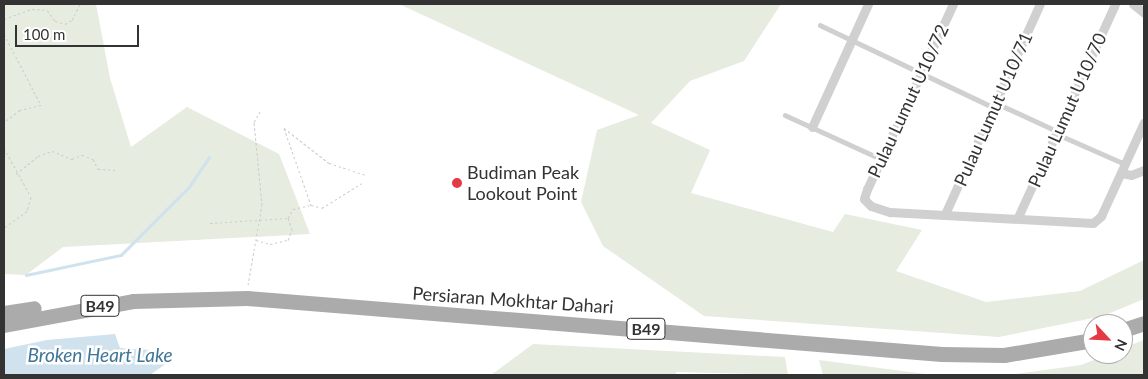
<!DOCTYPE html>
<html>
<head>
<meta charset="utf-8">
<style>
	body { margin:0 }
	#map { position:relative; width:1148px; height:379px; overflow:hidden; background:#fff; font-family:Lato,sans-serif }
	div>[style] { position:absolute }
	.green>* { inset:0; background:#e6ecdf }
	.water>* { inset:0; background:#cfe2ee }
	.stream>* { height:2.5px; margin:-1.25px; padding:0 1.25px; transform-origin:1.25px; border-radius:1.25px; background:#cfe2ee }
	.path>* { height:1px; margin-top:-0.5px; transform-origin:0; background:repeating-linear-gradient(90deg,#cdcdcd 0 2.5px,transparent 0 5px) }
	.service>* { height:4.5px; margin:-2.25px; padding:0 2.25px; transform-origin:2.25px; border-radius:2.25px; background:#d0d0d0 }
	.minor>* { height:9px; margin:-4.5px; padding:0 4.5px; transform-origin:4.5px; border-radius:4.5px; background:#d0d0d0 }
	.primary>* { height:15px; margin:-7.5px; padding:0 7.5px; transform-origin:7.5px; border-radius:7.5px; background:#ababab }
	.dots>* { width:14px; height:14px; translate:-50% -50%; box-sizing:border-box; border:2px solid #fff; border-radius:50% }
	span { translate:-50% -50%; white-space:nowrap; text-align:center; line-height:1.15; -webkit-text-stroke:5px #fff; paint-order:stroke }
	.shield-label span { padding:1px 4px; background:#fff; border:1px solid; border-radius:4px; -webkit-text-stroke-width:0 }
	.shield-label { font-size:16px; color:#333; font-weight:700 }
	.street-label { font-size:18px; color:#333 }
	.poi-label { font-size:18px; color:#333 }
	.left { translate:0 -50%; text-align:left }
	.water-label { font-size:19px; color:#3f7597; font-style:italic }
	.frame { position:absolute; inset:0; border:5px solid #333; pointer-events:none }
	.north { position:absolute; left:1083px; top:314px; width:50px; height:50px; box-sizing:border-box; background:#fff; border:1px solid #adadad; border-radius:50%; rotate:115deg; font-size:14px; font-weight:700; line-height:20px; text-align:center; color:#333 }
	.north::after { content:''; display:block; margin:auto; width:18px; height:22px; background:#e63946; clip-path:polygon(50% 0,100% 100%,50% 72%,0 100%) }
	.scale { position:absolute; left:15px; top:25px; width:124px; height:22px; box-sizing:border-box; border:2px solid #333; border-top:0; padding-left:6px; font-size:15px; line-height:18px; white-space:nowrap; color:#333; -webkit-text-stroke:4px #fff; paint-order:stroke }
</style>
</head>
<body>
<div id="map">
	<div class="green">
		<i style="clip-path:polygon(4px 4px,96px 4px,110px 78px,131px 147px,187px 107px,279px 154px,310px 234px,63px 247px,26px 275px,4px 274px)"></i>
		<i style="clip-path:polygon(399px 4px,781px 4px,744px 61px,690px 81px,651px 123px,710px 150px,691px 193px,833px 232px,845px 214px,922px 230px,896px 271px,986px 302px,1080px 291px,1144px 260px,1144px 299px,1103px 316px,999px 337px,704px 316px,603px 246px,581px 202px,597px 130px,639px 115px)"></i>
		<i style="clip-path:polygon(1144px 340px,1144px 375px,1008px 375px,1081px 365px,1109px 354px,1123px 354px,1123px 348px)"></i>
		<i style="clip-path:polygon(533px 344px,785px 357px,788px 375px,677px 372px,674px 375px,491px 375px)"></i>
		<i style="clip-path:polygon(819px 360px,933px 375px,823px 375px)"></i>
	</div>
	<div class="water">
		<i style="clip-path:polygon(115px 334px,120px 348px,165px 351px,167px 363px,150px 375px,4px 375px,4px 349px,47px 340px)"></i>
	</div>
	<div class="stream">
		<i style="left:26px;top:275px;width:97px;rotate:-11.9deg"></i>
		<i style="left:121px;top:255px;width:96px;rotate:-45deg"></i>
		<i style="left:189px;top:187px;width:36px;rotate:-56deg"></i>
	</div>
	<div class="path">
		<i style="left:4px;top:19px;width:30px;rotate:-20deg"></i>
		<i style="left:32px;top:9px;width:15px;rotate:4deg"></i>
		<i style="left:47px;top:10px;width:14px;rotate:54deg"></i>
		<i style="left:55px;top:21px;width:10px;rotate:17deg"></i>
		<i style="left:65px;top:24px;width:8px;rotate:-30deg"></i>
		<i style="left:72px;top:20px;width:18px;rotate:-63deg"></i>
		<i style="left:4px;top:34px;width:80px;rotate:62.5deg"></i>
		<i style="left:41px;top:105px;width:22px;rotate:167deg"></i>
		<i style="left:20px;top:110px;width:20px;rotate:143deg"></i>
		<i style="left:284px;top:128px;width:82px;rotate:70.7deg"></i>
		<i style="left:311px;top:205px;width:11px;rotate:15deg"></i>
		<i style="left:322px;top:208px;width:47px;rotate:-32deg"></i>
		<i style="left:284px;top:128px;width:57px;rotate:37.9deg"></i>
		<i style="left:329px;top:163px;width:40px;rotate:18deg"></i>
		<i style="left:4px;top:148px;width:56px;rotate:61.1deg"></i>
		<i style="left:31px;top:197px;width:15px;rotate:106deg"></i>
		<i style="left:27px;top:211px;width:29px;rotate:144deg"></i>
		<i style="left:16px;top:174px;width:28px;rotate:-39deg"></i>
		<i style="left:38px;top:156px;width:15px;rotate:-20deg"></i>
		<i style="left:52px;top:151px;width:22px;rotate:22deg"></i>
		<i style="left:72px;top:159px;width:11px;rotate:-22deg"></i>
		<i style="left:82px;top:155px;width:12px;rotate:20deg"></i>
		<i style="left:93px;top:159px;width:11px;rotate:63deg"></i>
		<i style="left:98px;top:169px;width:18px;rotate:3deg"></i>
		<i style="left:210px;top:223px;width:77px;rotate:-3.7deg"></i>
		<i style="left:256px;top:240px;width:15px;rotate:16deg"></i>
		<i style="left:270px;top:244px;width:18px;rotate:-13deg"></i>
		<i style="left:288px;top:240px;width:11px;rotate:-68deg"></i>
		<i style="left:292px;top:230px;width:13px;rotate:-108deg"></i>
		<i style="left:288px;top:218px;width:10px;rotate:-61deg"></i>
		<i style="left:293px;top:209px;width:17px;rotate:-13deg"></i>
		<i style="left:248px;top:285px;width:81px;rotate:-80.1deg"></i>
		<i style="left:262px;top:205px;width:83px;rotate:-95.5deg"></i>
		<i style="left:254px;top:122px;width:14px;rotate:-60deg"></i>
	</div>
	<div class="service">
		<i style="left:820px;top:25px;width:191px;rotate:25.4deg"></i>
		<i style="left:996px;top:103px;width:67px;rotate:24.7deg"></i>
		<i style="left:785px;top:115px;width:106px;rotate:24.6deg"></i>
		<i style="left:1057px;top:134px;width:74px;rotate:23.8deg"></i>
	</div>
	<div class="minor">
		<i style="left:953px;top:4px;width:204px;rotate:114.9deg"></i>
		<i style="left:867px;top:189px;width:10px;rotate:107deg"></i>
		<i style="left:864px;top:199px;width:10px;rotate:45deg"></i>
		<i style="left:871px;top:206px;width:20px;rotate:18deg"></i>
		<i style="left:890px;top:212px;width:203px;rotate:3.1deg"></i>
		<i style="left:1093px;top:223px;width:11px;rotate:-41deg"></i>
		<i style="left:1101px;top:216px;width:103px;rotate:-65.4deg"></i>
		<i style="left:1133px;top:4px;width:14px;rotate:39deg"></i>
		<i style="left:812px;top:127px;width:135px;rotate:-65.5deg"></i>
		<i style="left:1121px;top:173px;width:10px;rotate:11deg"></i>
		<i style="left:1131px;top:175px;width:14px;rotate:-21deg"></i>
		<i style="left:945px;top:214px;width:230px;rotate:-65.7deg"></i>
		<i style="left:1018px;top:217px;width:234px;rotate:-65.5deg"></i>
	</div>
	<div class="primary">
		<i style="left:4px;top:313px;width:30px;rotate:-9deg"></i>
		<i style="left:4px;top:325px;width:131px;rotate:-10.5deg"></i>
		<i style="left:133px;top:301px;width:114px;rotate:-1.5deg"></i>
		<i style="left:247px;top:298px;width:697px;rotate:4.61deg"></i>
		<i style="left:942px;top:354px;width:62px;rotate:0.9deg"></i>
		<i style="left:1004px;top:355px;width:90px;rotate:-9.6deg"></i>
		<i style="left:1123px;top:330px;width:22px;rotate:-18deg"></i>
	</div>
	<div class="dots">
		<i style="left:457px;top:183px;background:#e63946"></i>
	</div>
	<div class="shield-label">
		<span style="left:100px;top:306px">B49</span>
		<span style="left:646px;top:329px">B49</span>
	</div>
	<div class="street-label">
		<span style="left:908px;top:101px;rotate:-65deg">Pulau Lumut U10/72</span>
		<span style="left:993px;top:109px;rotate:-66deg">Pulau Lumut U10/71</span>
		<span style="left:1067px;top:110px;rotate:-66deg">Pulau Lumut U10/70</span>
		<span style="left:513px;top:300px;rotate:4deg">Persiaran Mokhtar Dahari</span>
	</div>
	<div class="poi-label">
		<span class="left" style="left:467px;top:183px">Budiman Peak<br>Lookout Point</span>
	</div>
	<div class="water-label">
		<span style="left:100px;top:355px">Broken Heart Lake</span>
	</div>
	<div class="frame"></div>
	<div class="north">N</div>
	<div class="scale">100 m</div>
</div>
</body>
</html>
